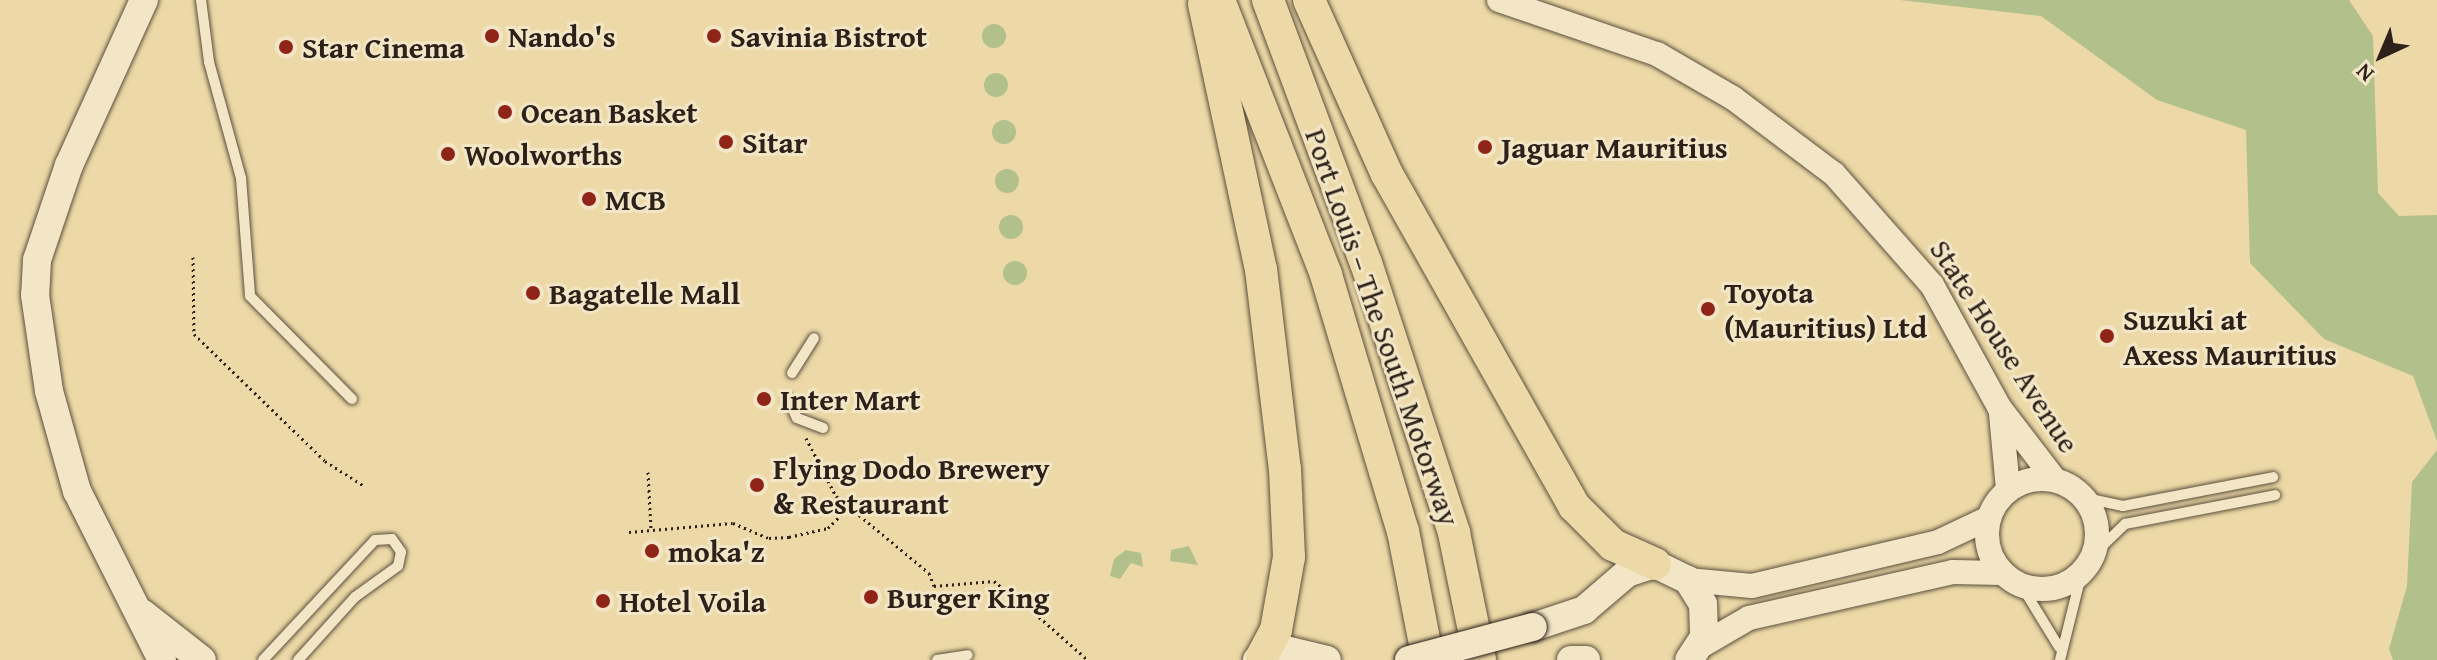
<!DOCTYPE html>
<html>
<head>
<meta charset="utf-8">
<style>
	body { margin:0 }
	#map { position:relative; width:2437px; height:660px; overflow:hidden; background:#ecd9a7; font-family:"Gentium Book Plus",serif }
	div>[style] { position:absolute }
	.green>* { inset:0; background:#b2c08b }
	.round { border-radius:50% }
	.path>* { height:3px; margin-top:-1.5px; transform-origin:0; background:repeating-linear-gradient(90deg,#2d211a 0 2px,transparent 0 6px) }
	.roads { filter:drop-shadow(0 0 2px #5d4f3d) drop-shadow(0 0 2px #5d4f3d) }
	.service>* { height:10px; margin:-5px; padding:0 5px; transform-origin:5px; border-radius:5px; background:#f3e6c6 }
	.tertiary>* { height:24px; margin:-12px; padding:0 12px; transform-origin:12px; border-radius:12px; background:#f3e6c6 }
	.tertiary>.ring { margin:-12px; padding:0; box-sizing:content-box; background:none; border:24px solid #f3e6c6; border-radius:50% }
	.secondary>* { height:28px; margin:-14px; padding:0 14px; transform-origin:14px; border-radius:14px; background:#f3e6c6 }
	.trunk>* { height:32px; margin:-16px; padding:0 16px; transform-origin:16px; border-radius:16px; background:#ecd9a7 }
	.bridges { filter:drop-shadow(0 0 2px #2d211a) drop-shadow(0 0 2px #2d211a) }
	.secondary-bridge>* { height:28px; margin:-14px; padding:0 14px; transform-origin:14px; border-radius:14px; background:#f3e6c6 }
	.dots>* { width:22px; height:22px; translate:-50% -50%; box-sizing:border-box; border:4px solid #f3e6c6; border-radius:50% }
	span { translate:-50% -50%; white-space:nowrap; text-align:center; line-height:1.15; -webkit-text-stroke:6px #f3e6c6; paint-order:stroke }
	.poi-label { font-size:30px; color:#2d211a; font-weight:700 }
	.left { translate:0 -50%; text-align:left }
	.street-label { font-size:30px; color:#2d211a }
	.north { position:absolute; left:2341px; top:16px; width:80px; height:80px; -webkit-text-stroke:6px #f3e6c6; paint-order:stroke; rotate:224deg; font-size:22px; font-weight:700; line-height:32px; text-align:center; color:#2d211a }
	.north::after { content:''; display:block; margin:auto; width:28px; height:36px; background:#2d211a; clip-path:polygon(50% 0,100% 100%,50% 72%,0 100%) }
</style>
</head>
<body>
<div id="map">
	<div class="green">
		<i style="clip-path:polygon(1900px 0,2349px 0,2373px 36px,2378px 193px,2399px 216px,2437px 215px,2437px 441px,2413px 376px,2324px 339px,2250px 263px,2246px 130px,2157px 100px,2041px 16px)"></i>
		<i class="round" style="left:982px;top:24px;width:24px;height:24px"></i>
		<i class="round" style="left:984px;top:73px;width:24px;height:24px"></i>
		<i class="round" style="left:992px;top:120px;width:24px;height:24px"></i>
		<i class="round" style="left:995px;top:169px;width:24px;height:24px"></i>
		<i class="round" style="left:999px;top:215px;width:24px;height:24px"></i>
		<i class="round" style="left:1003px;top:261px;width:24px;height:24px"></i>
		<i style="clip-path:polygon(2437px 450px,2437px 660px,2393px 660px,2389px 649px,2407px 586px,2412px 482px)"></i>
		<i style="clip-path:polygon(1189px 546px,1198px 565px,1170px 561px,1171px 550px)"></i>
		<i style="clip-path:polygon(1126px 550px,1141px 553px,1143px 567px,1131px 563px,1120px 579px,1110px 576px,1114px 559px)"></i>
	</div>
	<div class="path">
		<i style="left:193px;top:257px;width:77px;rotate:89.3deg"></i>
		<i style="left:194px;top:334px;width:182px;rotate:44.1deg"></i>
		<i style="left:325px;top:461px;width:46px;rotate:32.7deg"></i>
		<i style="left:806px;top:438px;width:65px;rotate:62.7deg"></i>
		<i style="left:836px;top:496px;width:121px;rotate:39.6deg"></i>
		<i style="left:929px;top:573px;width:14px;rotate:69deg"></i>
		<i style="left:934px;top:586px;width:60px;rotate:-4.8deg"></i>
		<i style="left:994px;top:581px;width:30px;rotate:40deg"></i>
		<i style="left:648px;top:472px;width:57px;rotate:87deg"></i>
		<i style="left:629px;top:532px;width:104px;rotate:-4.9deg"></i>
		<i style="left:733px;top:523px;width:39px;rotate:23deg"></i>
		<i style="left:769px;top:538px;width:20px;rotate:-3deg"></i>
		<i style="left:789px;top:537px;width:40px;rotate:-13deg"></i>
		<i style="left:828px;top:528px;width:27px;rotate:-45deg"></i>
		<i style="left:1039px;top:617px;width:65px;rotate:41.3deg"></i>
	</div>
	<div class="roads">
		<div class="service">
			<i style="left:201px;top:0;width:63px;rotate:82.6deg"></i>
			<i style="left:209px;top:62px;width:120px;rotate:74.6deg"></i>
			<i style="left:241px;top:178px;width:118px;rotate:85.6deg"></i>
			<i style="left:250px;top:296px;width:145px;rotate:45.3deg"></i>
			<i style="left:792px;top:373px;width:41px;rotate:-57.8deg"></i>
			<i style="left:788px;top:399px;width:21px;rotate:65deg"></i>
			<i style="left:797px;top:418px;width:28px;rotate:21deg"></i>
			<i style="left:2081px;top:497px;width:43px;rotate:12.1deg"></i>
			<i style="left:2123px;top:506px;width:153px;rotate:-10.9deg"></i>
			<i style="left:2095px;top:553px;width:42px;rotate:-44deg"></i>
			<i style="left:2125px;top:524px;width:153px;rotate:-10.9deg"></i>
			<i style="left:2021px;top:585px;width:73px;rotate:58.5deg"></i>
			<i style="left:263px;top:660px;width:164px;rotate:-47deg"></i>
			<i style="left:375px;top:540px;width:17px;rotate:-3deg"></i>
			<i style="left:392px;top:539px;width:16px;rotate:55deg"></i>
			<i style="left:401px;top:552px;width:14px;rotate:102deg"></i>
			<i style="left:398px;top:566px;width:53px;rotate:144.2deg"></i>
			<i style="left:355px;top:597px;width:85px;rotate:132.1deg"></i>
			<i style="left:937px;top:660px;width:31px;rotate:-9deg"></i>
			<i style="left:2060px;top:660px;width:91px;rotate:-76deg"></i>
		</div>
		<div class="tertiary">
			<i style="left:1499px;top:0;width:167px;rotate:18.9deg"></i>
			<i style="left:1657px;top:54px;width:88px;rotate:30.1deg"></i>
			<i style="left:1733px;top:98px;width:126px;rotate:37deg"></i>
			<i style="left:1834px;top:174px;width:148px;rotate:48.6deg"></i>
			<i style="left:1932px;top:285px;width:139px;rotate:61.2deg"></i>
			<i style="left:1999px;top:407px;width:92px;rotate:52.5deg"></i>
			<i style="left:2001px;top:414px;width:76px;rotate:84.7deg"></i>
			<i class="ring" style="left:1987px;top:479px;width:86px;height:86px"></i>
			<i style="left:1688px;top:580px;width:64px;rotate:5.4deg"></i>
			<i style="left:1752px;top:586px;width:191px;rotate:-13.3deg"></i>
			<i style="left:1938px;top:542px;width:56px;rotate:-25.2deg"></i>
			<i style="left:1699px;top:647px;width:58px;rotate:-30.1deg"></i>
			<i style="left:1749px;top:618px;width:209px;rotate:-12.7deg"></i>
			<i style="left:1953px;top:572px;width:50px;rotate:1.1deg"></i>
		</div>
		<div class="secondary">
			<i style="left:144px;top:0;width:181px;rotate:114.4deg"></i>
			<i style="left:69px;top:165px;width:100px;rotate:108.6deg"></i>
			<i style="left:37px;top:260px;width:35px;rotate:93deg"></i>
			<i style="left:35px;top:295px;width:97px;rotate:81.7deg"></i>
			<i style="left:49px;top:391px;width:104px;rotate:74.4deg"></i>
			<i style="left:77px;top:491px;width:189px;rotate:63.3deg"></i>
			<i style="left:142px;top:613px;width:76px;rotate:38.1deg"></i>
			<i style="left:1533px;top:627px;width:54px;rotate:-18.4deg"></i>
			<i style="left:1584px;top:610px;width:57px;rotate:-40.7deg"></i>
			<i style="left:1627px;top:573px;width:29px;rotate:-18deg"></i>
			<i style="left:1655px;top:564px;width:37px;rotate:26deg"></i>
			<i style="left:1688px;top:580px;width:28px;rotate:58deg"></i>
			<i style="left:1703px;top:604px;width:33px;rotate:88deg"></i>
			<i style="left:1704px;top:637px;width:27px;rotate:123deg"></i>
			<i style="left:1257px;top:660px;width:27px;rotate:-24deg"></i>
			<i style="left:1282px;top:649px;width:46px;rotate:13.7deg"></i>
			<i style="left:1571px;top:660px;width:15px"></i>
		</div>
		<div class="trunk">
			<i style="left:1219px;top:0;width:295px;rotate:68.7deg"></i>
			<i style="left:1326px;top:275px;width:267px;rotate:73.3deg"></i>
			<i style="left:1403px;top:531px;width:131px;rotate:79deg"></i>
			<i style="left:1268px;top:0;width:281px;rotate:69.6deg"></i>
			<i style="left:1366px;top:263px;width:284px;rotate:71.9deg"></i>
			<i style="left:1454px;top:533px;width:130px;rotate:78.4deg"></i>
			<i style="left:1309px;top:0;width:191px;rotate:65.9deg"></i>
			<i style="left:1387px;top:174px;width:381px;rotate:60.6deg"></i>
			<i style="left:1574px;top:506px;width:55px;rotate:45deg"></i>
			<i style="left:1613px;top:545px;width:46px;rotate:24.3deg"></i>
			<i style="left:1204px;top:4px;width:271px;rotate:77.9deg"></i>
			<i style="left:1261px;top:269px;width:201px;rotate:83.2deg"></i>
			<i style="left:1285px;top:469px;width:88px;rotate:87.4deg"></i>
			<i style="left:1289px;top:557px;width:74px;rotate:100.1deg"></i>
			<i style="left:1276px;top:630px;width:30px;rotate:118deg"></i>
		</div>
	</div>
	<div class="bridges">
		<div class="secondary-bridge">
			<i style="left:1409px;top:660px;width:128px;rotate:-14.9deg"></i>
		</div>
	</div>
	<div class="dots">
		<i style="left:492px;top:36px;background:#8f2418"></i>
		<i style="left:714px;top:36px;background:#8f2418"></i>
		<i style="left:286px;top:47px;background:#8f2418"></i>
		<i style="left:505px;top:112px;background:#8f2418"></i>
		<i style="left:726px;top:142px;background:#8f2418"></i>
		<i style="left:1485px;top:147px;background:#8f2418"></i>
		<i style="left:448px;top:154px;background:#8f2418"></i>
		<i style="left:589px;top:199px;background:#8f2418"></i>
		<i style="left:533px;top:293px;background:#8f2418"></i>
		<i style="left:1708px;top:309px;background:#8f2418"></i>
		<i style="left:2107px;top:336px;background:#8f2418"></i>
		<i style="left:764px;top:399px;background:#8f2418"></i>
		<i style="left:757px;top:485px;background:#8f2418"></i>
		<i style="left:652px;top:551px;background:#8f2418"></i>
		<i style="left:871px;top:597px;background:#8f2418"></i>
		<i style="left:603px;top:601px;background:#8f2418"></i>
	</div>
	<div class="poi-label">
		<span class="left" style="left:508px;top:36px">Nando's</span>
		<span class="left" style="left:730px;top:36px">Savinia Bistrot</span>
		<span class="left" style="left:302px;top:47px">Star Cinema</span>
		<span class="left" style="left:521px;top:112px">Ocean Basket</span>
		<span class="left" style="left:742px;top:142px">Sitar</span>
		<span class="left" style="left:1501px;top:147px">Jaguar Mauritius</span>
		<span class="left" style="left:464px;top:154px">Woolworths</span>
		<span class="left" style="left:605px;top:199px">MCB</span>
		<span class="left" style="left:1724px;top:309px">Toyota<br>(Mauritius) Ltd</span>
		<span class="left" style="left:549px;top:293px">Bagatelle Mall</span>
		<span class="left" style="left:2123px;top:336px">Suzuki at<br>Axess Mauritius</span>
		<span class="left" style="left:780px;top:399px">Inter Mart</span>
		<span class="left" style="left:773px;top:485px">Flying Dodo Brewery<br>&amp; Restaurant</span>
		<span class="left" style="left:668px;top:551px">moka'z</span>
		<span class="left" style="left:887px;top:597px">Burger King</span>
		<span class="left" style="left:619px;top:601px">Hotel Voila</span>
	</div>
	<div class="street-label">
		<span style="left:1383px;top:327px;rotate:71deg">Port Louis – The South Motorway</span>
		<span style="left:2005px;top:346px;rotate:57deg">State House Avenue</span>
	</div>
	<div class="north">N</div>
</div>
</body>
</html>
